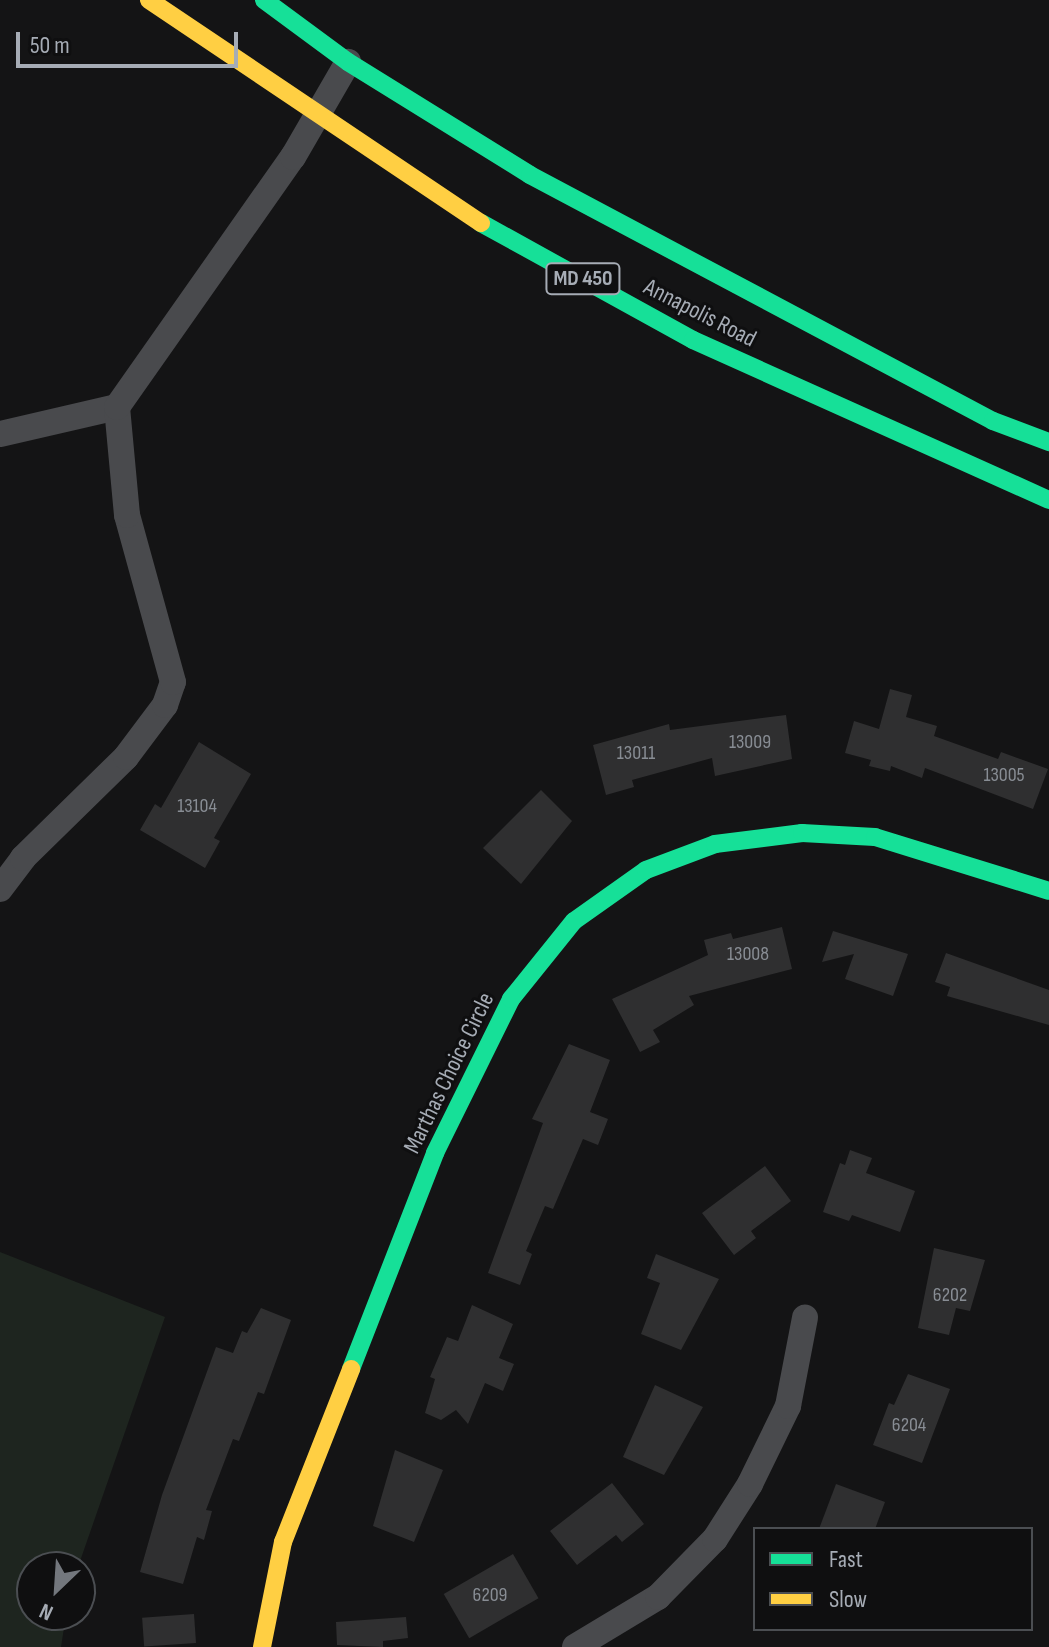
<!DOCTYPE html>
<html>
<head>
<meta charset="utf-8">
<style>
	body { margin:0 }
	#map { position:relative; width:1049px; height:1647px; overflow:hidden; background:#141415; font-family:"Sofia Sans Condensed",sans-serif }
	div>[style] { position:absolute }
	.green>* { inset:0; background:#1e251f }
	.building>* { inset:0; background:#2f2f30; transform-origin:0 0 }
	.street>* { height:26px; margin:-13px; padding:0 13px; transform-origin:13px; border-radius:13px; background:#494a4d }
	.fast>* { height:18px; margin:-9px; padding:0 9px; transform-origin:9px; border-radius:9px; background:#16e098 }
	.slow>* { height:18px; margin:-9px; padding:0 9px; transform-origin:9px; border-radius:9px; background:#ffcf43 }
	span { translate:-50% -50%; white-space:nowrap; text-align:center; line-height:1.15; -webkit-text-stroke:6px #0f0f10; paint-order:stroke }
	.number-label { font-size:20px; color:#888d94 }
	.number-label span { -webkit-text-stroke-width:0 }
	.shield-label span { padding:2px 6px; background:#0f0f10; border:2px solid; border-radius:6px; -webkit-text-stroke-width:0 }
	.shield-label { font-size:22px; color:#a6acb5; font-weight:700 }
	.street-label { font-size:24px; color:#a6acb5 }
	.legend { position:absolute; left:753px; top:1527px; width:280px; height:104px; box-sizing:border-box; background:#0f0f10; border:2px solid #4b4e52; margin:0; padding:10px 14px; list-style:none; font-size:24px; color:#a6acb5 }
	.legend li { display:flex; align-items:center; gap:16px; height:40px }
	.legend b { width:40px; border:2px solid #4b4e52 }
	.north { position:absolute; left:16px; top:1551px; width:80px; height:80px; box-sizing:border-box; background:#0f0f10; border:2px solid #4b4e52; border-radius:50%; rotate:205deg; font-size:22px; font-weight:700; line-height:32px; text-align:center; color:#a6acb5 }
	.north::after { content:''; display:block; margin:auto; width:28px; height:36px; background:#73777d; clip-path:polygon(50% 0,100% 100%,50% 72%,0 100%) }
	.scale { position:absolute; left:16px; top:32px; width:222px; height:36px; box-sizing:border-box; border:4px solid #a6acb5; border-top:0; padding-left:10px; font-size:24px; line-height:28px; white-space:nowrap; color:#a6acb5; -webkit-text-stroke:6px #0f0f10; paint-order:stroke }
</style>
</head>
<body>
<div id="map">
	<div class="green">
		<i style="clip-path:polygon(0 1252px,165px 1317px,78px 1567px,32px 1567px,32px 1615px,66px 1615px,61px 1647px,0 1647px)"></i>
	</div>
	<div class="building">
		<i style="clip-path:polygon(890px 689px,912px 695px,906px 717px,937px 726px,934px 736px,998px 759px,1001px 752px,1048px 769px,1033px 809px,925px 768px,922px 778px,891px 766px,890px 771px,869px 766px,871px 760px,845px 753px,854px 721px,879px 729px)"></i>
		<i style="clip-path:polygon(786px 715px,792px 759px,715px 776px,712px 758px,632px 780px,634px 787px,606px 795px,593px 745px,669px 724px,670px 730px)"></i>
		<i style="clip-path:polygon(199px 742px,251px 774px,214px 838px,220px 841px,205px 868px,140px 830px,155px 804px,161px 808px)"></i>
		<i style="clip-path:polygon(541px 790px,572px 821px,521px 884px,483px 848px)"></i>
		<i style="clip-path:polygon(782px 927px,792px 969px,689px 996px,694px 1005px,653px 1030px,660px 1042px,640px 1052px,612px 999px,708px 955px,704px 940px,731px 933px,733px 939px)"></i>
		<i style="clip-path:polygon(833px 931px,908px 954px,893px 996px,845px 979px,854px 954px,822px 962px)"></i>
		<i style="clip-path:polygon(946px 953px,1049px 990px,1049px 1025px,947px 996px,950px 987px,935px 982px)"></i>
		<i style="clip-path:polygon(569px 1044px,610px 1060px,590px 1112px,608px 1119px,598px 1145px,583px 1139px,553px 1209px,545px 1206px,526px 1251px,532px 1254px,520px 1285px,488px 1273px,543px 1123px,532px 1119px)"></i>
		<i style="clip-path:polygon(850px 1150px,872px 1158px,866px 1173px,915px 1191px,900px 1232px,852px 1215px,849px 1221px,823px 1212px,840px 1163px,845px 1165px)"></i>
		<i style="clip-path:polygon(765px 1166px,791px 1201px,751px 1231px,756px 1238px,734px 1255px,702px 1213px)"></i>
		<i style="clip-path:polygon(934px 1248px,985px 1260px,970px 1311px,956px 1308px,949px 1335px,918px 1328px)"></i>
		<i style="clip-path:polygon(656px 1254px,719px 1279px,681px 1350px,641px 1334px,660px 1283px,647px 1278px)"></i>
		<i style="clip-path:polygon(472px 1305px,513px 1324px,499px 1358px,514px 1364px,503px 1391px,485px 1383px,468px 1424px,456px 1410px,441px 1420px,425px 1413px,435px 1379px,430px 1377px,447px 1337px,458px 1341px)"></i>
		<i style="clip-path:polygon(261px 1308px,291px 1320px,264px 1394px,258px 1392px,239px 1441px,233px 1439px,206px 1510px,212px 1511px,204px 1540px,197px 1537px,183px 1584px,140px 1572px,162px 1495px,216px 1347px,233px 1353px,242px 1331px,247px 1333px)"></i>
		<i style="clip-path:polygon(908px 1374px,950px 1389px,922px 1463px,873px 1445px,889px 1403px,894px 1405px)"></i>
		<i style="clip-path:polygon(655px 1385px,703px 1407px,664px 1475px,623px 1457px)"></i>
		<i style="clip-path:polygon(395px 1450px,443px 1470px,414px 1542px,373px 1526px)"></i>
		<i style="clip-path:polygon(612px 1483px,644px 1524px,622px 1542px,616px 1535px,577px 1565px,550px 1531px)"></i>
		<i style="clip-path:polygon(836px 1484px,885px 1502px,875px 1529px,819px 1529px)"></i>
		<i style="left:513px;top:1554px;width:51px;height:80px;rotate:60deg"></i>
		<i style="left:194px;top:1614px;width:29px;height:52px;rotate:86deg"></i>
		<i style="clip-path:polygon(406px 1617px,408px 1638px,383px 1641px,383px 1647px,337px 1645px,336px 1622px)"></i>
	</div>
	<div class="street">
		<i style="left:0;top:434px;width:120px;rotate:-13deg"></i>
		<i style="left:0;top:889px;width:39px;rotate:-53deg"></i>
		<i style="left:23px;top:858px;width:144px;rotate:-44.4deg"></i>
		<i style="left:126px;top:757px;width:65px;rotate:-53.1deg"></i>
		<i style="left:165px;top:705px;width:24px;rotate:-71deg"></i>
		<i style="left:173px;top:682px;width:173px;rotate:-105.4deg"></i>
		<i style="left:127px;top:515px;width:108px;rotate:-95.3deg"></i>
		<i style="left:117px;top:407px;width:306px;rotate:-54.9deg"></i>
		<i style="left:293px;top:157px;width:110px;rotate:-59.9deg"></i>
		<i style="left:575px;top:1647px;width:97px;rotate:-31.1deg"></i>
		<i style="left:658px;top:1597px;width:81px;rotate:-45.5deg"></i>
		<i style="left:715px;top:1539px;width:65px;rotate:-57.5deg"></i>
		<i style="left:750px;top:1484px;width:87px;rotate:-64deg"></i>
		<i style="left:788px;top:1406px;width:90px;rotate:-79.1deg"></i>
	</div>
	<div class="fast">
		<i style="left:264px;top:0;width:104px;rotate:36.4deg"></i>
		<i style="left:348px;top:62px;width:214px;rotate:31.8deg"></i>
		<i style="left:530px;top:175px;width:524px;rotate:27.98deg"></i>
		<i style="left:993px;top:421px;width:60px;rotate:20.6deg"></i>
		<i style="left:481px;top:223px;width:242px;rotate:28.9deg"></i>
		<i style="left:693px;top:340px;width:390px;rotate:24.2deg"></i>
		<i style="left:351px;top:1369px;width:232px;rotate:-68.7deg"></i>
		<i style="left:435px;top:1153px;width:172px;rotate:-63.7deg"></i>
		<i style="left:511px;top:999px;width:100px;rotate:-51.1deg"></i>
		<i style="left:574px;top:921px;width:88px;rotate:-35.3deg"></i>
		<i style="left:646px;top:870px;width:74px;rotate:-20.6deg"></i>
		<i style="left:715px;top:844px;width:88px;rotate:-7.2deg"></i>
		<i style="left:802px;top:833px;width:73px;rotate:3.1deg"></i>
		<i style="left:875px;top:837px;width:182px;rotate:17.2deg"></i>
	</div>
	<div class="slow">
		<i style="left:149px;top:0;width:400px;rotate:33.9deg"></i>
		<i style="left:262px;top:1647px;width:107px;rotate:-78.7deg"></i>
		<i style="left:283px;top:1542px;width:186px;rotate:-68.5deg"></i>
	</div>
	<div class="number-label">
		<span style="left:750px;top:742px">13009</span>
		<span style="left:636px;top:753px">13011</span>
		<span style="left:1004px;top:775px">13005</span>
		<span style="left:197px;top:806px">13104</span>
		<span style="left:748px;top:954px">13008</span>
		<span style="left:950px;top:1295px">6202</span>
		<span style="left:909px;top:1425px">6204</span>
		<span style="left:490px;top:1595px">6209</span>
	</div>
	<div class="shield-label">
		<span style="left:583px;top:279px">MD 450</span>
	</div>
	<div class="street-label">
		<span style="left:700px;top:313px;rotate:27deg">Annapolis Road</span>
		<span style="left:449px;top:1073px;rotate:-64deg">Marthas Choice Circle</span>
	</div>
	<ul class="legend">
	<li><b style="height:10px;background:#16e098"></b>Fast</li>
	<li><b style="height:10px;background:#ffcf43"></b>Slow</li>
	</ul>
	<div class="north">N</div>
	<div class="scale">50 m</div>
</div>
</body>
</html>
